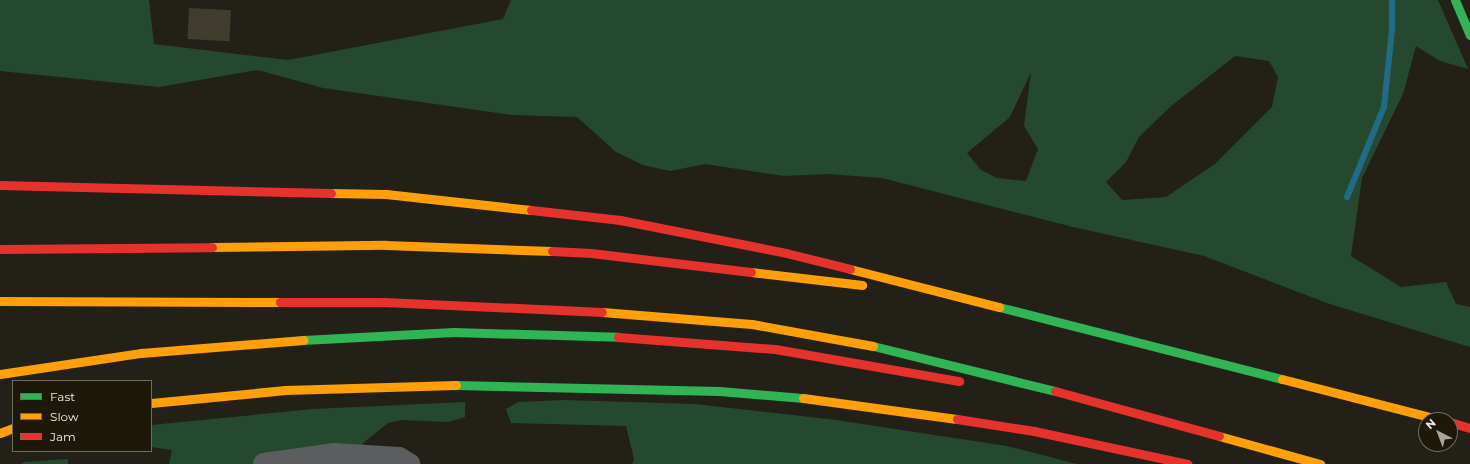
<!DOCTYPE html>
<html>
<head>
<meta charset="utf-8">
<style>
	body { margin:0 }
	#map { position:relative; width:1470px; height:464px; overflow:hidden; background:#232017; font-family:Montserrat,sans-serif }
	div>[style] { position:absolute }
	.green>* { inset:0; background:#25492e }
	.stream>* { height:6px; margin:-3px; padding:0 3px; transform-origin:3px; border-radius:3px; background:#206c87 }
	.building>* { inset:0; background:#403c2e; transform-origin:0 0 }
	.street>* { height:22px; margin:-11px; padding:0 11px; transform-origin:11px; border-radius:11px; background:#5c5d5e }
	.fast>* { height:9px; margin:-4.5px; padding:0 4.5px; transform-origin:4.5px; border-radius:4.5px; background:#30b455 }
	.slow>* { height:9px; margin:-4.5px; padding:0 4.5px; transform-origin:4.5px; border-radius:4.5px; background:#ff9f0a }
	.jam>* { height:9px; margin:-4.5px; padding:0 4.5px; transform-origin:4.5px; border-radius:4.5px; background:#e5322d }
	span { translate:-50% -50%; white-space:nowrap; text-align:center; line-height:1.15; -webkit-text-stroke:3.5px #1e1809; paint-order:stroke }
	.legend { position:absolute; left:12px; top:380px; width:140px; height:72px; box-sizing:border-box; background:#1e1809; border:1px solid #726c5f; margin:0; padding:5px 7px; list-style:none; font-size:12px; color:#efebe1 }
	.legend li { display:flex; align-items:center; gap:8px; height:20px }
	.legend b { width:20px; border:1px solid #726c5f }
	.north { position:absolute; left:1418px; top:412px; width:40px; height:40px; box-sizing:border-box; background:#1e1809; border:1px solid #726c5f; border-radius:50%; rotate:318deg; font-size:11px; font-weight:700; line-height:16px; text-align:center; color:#efebe1 }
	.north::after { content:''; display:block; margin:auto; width:14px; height:18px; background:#a8a49a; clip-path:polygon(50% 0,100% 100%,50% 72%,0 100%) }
</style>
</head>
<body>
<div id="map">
	<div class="green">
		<i style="clip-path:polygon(evenodd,0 0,149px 0,154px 44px,288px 60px,503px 19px,511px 0,1438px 0,1468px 69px,1440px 61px,1416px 46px,1403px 94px,1362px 178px,1351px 256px,1401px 287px,1446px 282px,1456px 304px,1470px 307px,1470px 347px,1327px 303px,1204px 256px,1073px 227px,882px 178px,828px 174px,784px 176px,705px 164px,670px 171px,643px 165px,616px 152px,577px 117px,512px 115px,323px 88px,258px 70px,159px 87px,0 71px,0 0,1235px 56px,1269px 61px,1278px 77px,1272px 107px,1215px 164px,1166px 197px,1122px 200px,1106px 182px,1126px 162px,1139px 137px,1170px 107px,1235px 56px,0 0,1031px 72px,1024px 126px,1038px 149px,1026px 181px,997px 178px,981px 170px,967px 153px,1010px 117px,1031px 72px)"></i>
		<i style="clip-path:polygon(563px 400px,695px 404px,836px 420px,1007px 446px,1077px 464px,632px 464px,634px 459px,626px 426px,511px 423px,506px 409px,518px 402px)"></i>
		<i style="clip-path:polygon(465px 402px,465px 417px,448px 422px,401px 420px,388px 423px,363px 443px,367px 464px,169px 464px,172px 450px,151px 447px,151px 425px,313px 409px)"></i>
		<i style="clip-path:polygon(68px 459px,68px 464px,21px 464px,24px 462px)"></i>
	</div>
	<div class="stream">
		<i style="left:1347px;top:197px;width:97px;rotate:-67.7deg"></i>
		<i style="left:1384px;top:107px;width:77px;rotate:-84.1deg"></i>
		<i style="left:1392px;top:30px;width:30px;rotate:-90deg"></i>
	</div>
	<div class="building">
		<i style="left:189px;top:8px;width:42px;height:31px;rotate:3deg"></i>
	</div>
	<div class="street">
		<i style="left:264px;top:464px;width:70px;rotate:-8.2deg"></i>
		<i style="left:333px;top:454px;width:66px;rotate:3.5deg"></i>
		<i style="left:399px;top:458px;width:12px;rotate:31deg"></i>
	</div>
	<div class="fast">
		<i style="left:1455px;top:0;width:38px;rotate:67deg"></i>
		<i style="left:999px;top:307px;width:292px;rotate:14.3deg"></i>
		<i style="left:303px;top:340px;width:151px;rotate:-3deg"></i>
		<i style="left:454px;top:332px;width:164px;rotate:1.7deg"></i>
		<i style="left:873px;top:346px;width:187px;rotate:13.9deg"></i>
		<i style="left:456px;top:385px;width:263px;rotate:1.3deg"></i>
		<i style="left:719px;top:391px;width:84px;rotate:4.8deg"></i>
	</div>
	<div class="slow">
		<i style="left:331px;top:193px;width:55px;rotate:1deg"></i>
		<i style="left:386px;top:194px;width:146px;rotate:6.3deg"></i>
		<i style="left:212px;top:247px;width:174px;rotate:-0.7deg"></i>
		<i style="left:386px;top:245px;width:166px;rotate:2.1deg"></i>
		<i style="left:850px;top:269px;width:154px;rotate:14.3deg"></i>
		<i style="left:751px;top:272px;width:112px;rotate:6.7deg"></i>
		<i style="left:0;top:301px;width:280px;rotate:0.2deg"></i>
		<i style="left:602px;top:312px;width:150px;rotate:4.6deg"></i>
		<i style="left:752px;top:324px;width:123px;rotate:10.3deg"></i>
		<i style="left:0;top:374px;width:143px;rotate:-8.5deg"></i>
		<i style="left:141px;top:353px;width:163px;rotate:-4.6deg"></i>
		<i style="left:1282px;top:379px;width:165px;rotate:14.4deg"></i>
		<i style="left:803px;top:398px;width:155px;rotate:7.8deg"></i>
		<i style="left:151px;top:403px;width:135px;rotate:-5.5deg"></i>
		<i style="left:285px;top:390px;width:171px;rotate:-1.7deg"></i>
		<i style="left:0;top:433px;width:14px;rotate:-21deg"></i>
		<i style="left:1219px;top:436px;width:105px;rotate:15.5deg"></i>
	</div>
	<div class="jam">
		<i style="left:0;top:185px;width:331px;rotate:1.4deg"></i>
		<i style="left:531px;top:210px;width:90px;rotate:6.4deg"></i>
		<i style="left:620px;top:220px;width:169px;rotate:11.2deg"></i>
		<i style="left:786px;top:253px;width:66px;rotate:14deg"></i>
		<i style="left:0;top:249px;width:212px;rotate:-0.5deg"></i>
		<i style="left:552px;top:251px;width:39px;rotate:3deg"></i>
		<i style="left:591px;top:253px;width:161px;rotate:6.8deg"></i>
		<i style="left:280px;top:302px;width:104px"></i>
		<i style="left:384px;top:302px;width:218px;rotate:2.6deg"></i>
		<i style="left:618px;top:337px;width:157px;rotate:4.4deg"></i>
		<i style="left:775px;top:349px;width:187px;rotate:9.9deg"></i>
		<i style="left:1055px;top:391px;width:170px;rotate:15.3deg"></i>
		<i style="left:957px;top:419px;width:78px;rotate:8.9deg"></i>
		<i style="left:1034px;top:431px;width:157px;rotate:12.1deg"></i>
		<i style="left:1450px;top:422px;width:21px;rotate:17deg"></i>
	</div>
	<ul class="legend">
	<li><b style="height:5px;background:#30b455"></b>Fast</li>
	<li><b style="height:5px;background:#ff9f0a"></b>Slow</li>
	<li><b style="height:5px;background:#e5322d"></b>Jam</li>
	</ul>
	<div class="north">N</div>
</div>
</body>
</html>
